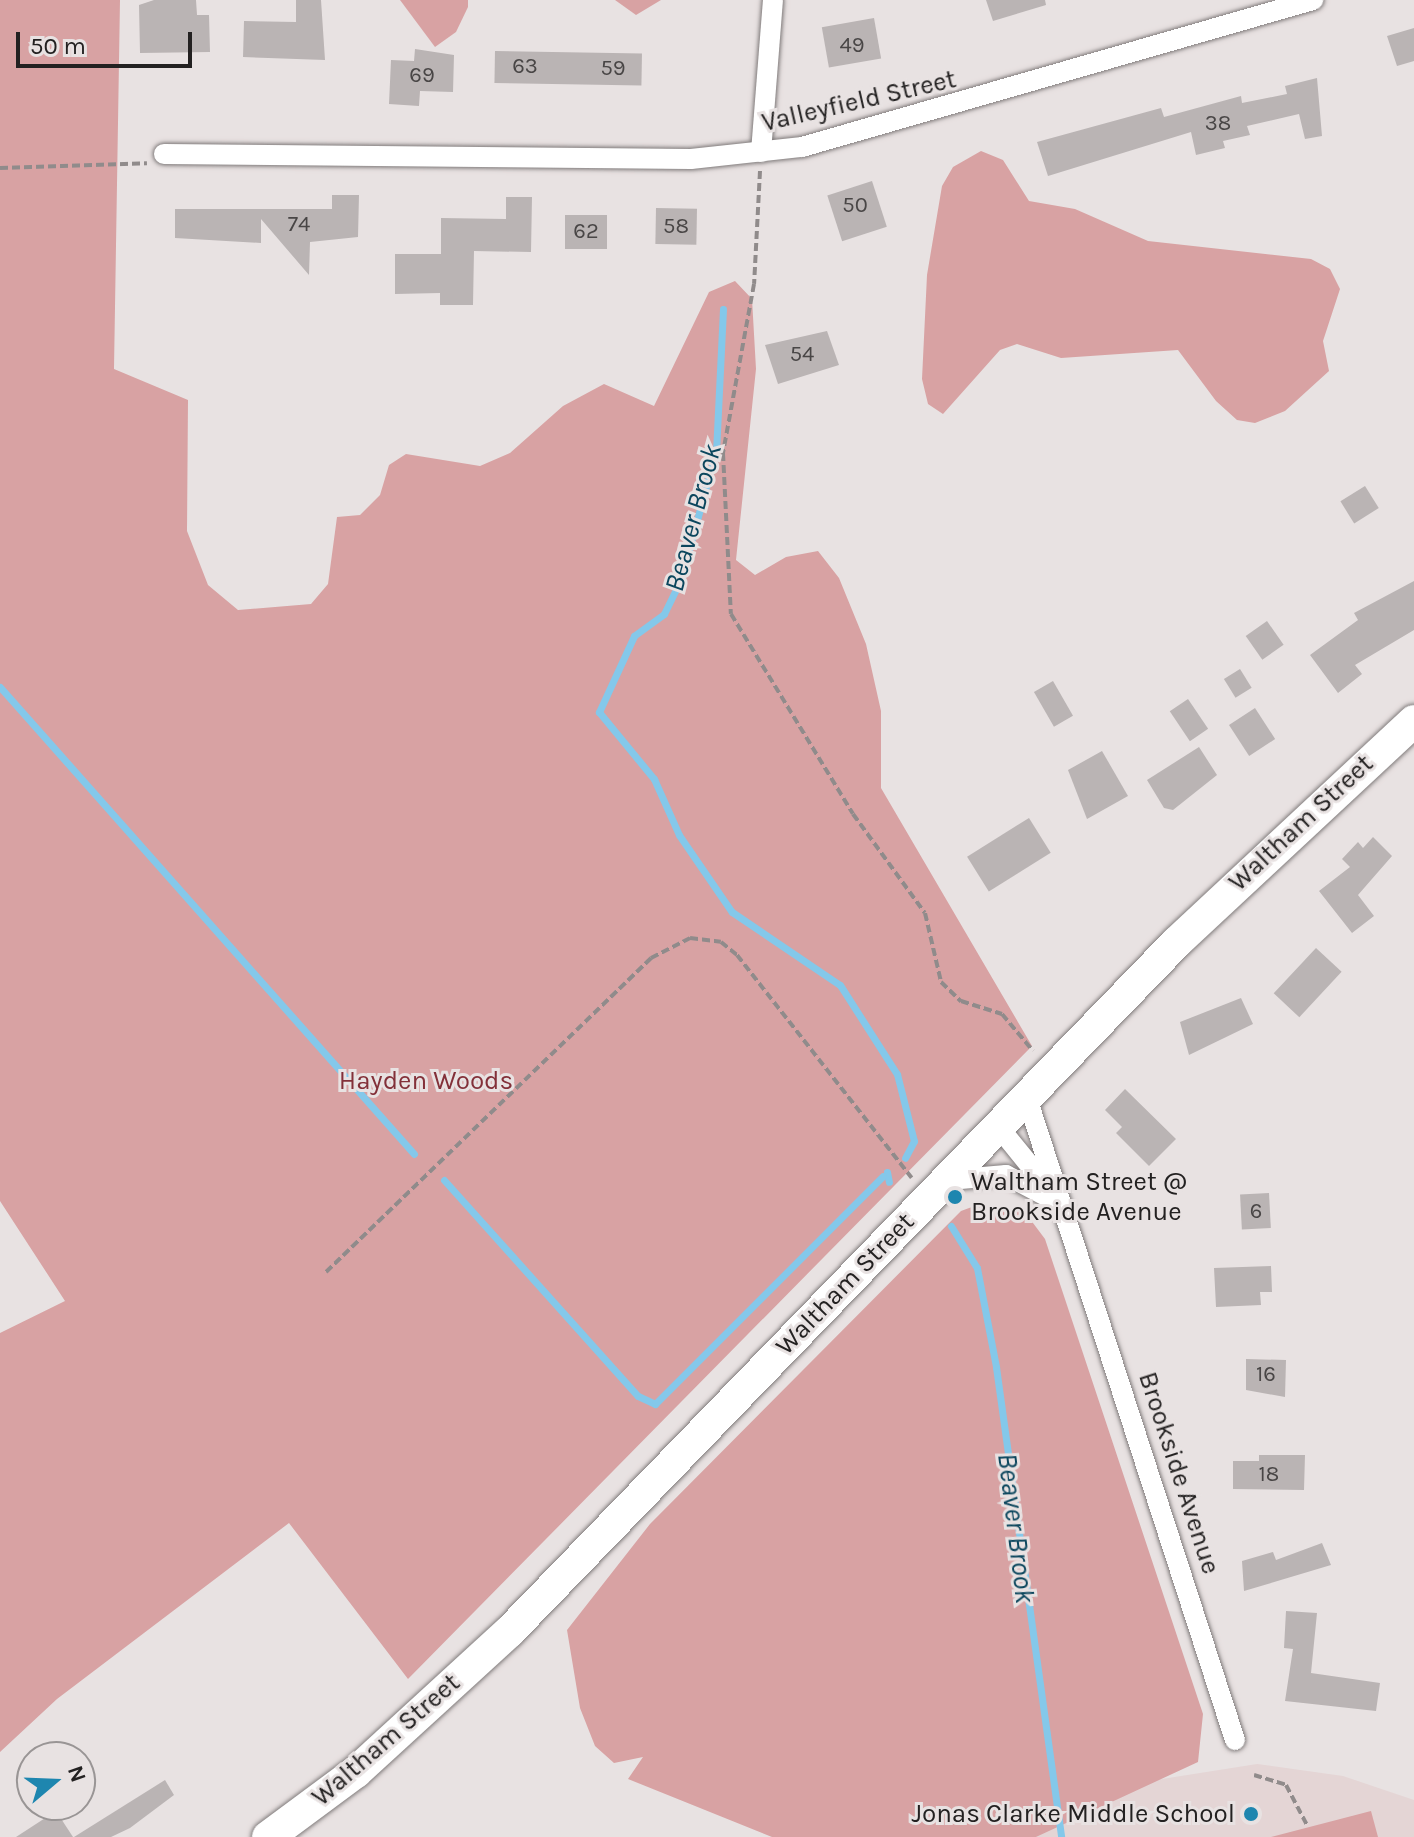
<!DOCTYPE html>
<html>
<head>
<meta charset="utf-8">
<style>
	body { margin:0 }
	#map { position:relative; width:1414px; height:1837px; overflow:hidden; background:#e8e2e2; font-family:Karla,sans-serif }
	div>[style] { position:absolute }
	.built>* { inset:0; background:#e4d5d5 }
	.green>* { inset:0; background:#d8a2a3 }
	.stream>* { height:7px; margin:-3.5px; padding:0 3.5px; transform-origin:3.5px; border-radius:3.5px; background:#84c8ea }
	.building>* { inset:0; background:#bab4b4; transform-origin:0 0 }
	.path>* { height:4px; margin-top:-2px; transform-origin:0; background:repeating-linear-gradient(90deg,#908b8b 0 8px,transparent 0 12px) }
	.roads { filter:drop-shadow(0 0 2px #807b7b) drop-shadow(0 0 2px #807b7b) }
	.minor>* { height:20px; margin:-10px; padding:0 10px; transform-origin:10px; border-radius:10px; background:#fff }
	.primary>* { height:32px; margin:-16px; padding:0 16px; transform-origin:16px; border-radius:16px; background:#fff }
	.dots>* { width:22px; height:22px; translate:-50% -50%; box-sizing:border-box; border:4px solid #e8e2e2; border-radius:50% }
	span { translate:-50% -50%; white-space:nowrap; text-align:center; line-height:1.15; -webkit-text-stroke:6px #e8e2e2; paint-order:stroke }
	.number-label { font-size:22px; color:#494646 }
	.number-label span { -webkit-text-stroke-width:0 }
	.street-label { font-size:26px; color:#232121 }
	.park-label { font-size:26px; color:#833039 }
	.poi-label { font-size:26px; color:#232121 }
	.left { translate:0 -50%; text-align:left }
	.right { translate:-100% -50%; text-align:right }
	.water-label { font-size:28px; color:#0b465d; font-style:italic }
	.north { position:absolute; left:16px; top:1741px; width:80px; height:80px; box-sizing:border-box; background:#e8e2e2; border:2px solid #999595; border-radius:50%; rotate:71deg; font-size:22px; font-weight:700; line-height:32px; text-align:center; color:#232121 }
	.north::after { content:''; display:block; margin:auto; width:28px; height:36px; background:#1e86af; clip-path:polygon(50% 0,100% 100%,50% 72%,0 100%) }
	.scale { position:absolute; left:16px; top:32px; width:176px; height:36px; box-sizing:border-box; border:4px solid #232121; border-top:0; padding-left:10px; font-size:24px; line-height:28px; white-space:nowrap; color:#232121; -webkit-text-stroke:6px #e8e2e2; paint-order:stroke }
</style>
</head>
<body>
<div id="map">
	<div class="built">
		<i style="clip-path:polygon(1257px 1764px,1343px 1776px,1414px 1800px,1414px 1837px,1036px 1837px,1143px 1782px)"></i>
	</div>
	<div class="green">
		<i style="clip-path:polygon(0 0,120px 0,114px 369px,188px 400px,187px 531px,208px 585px,238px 610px,311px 604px,328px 584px,337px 517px,360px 515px,380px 495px,389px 465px,406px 454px,480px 466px,510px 453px,563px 406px,604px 384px,654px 406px,709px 292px,735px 281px,752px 299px,756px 369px,736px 560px,755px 575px,786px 557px,818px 551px,839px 578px,866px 644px,881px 711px,881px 788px,1032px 1046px,408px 1679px,289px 1523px,57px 1699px,0 1752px,0 1333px,65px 1301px,0 1201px)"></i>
		<i style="clip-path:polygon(400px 0,468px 0,468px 7px,456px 32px,435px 47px)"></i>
		<i style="clip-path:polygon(615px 0,661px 0,636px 15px)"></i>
		<i style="clip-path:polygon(981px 151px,1003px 160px,1029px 201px,1075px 209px,1148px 241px,1311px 259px,1330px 269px,1340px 289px,1323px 341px,1329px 371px,1285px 411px,1255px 423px,1237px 420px,1216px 401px,1178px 350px,1061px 358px,1017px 344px,1000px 350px,943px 414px,928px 404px,922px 379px,927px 275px,942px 186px,953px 167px)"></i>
		<i style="clip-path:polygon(980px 1204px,1024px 1211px,1045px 1239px,1203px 1714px,1198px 1762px,1036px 1837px,772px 1837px,628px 1779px,643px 1757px,614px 1763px,595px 1746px,580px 1708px,567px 1630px,650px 1524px,961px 1211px)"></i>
		<i style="clip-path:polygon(1371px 1811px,1378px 1837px,1271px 1837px)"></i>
	</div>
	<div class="stream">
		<i style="left:723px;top:309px;width:141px;rotate:92.8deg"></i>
		<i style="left:716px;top:450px;width:134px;rotate:105.2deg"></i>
		<i style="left:681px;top:579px;width:39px;rotate:116deg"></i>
		<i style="left:664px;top:614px;width:37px;rotate:144deg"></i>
		<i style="left:634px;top:636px;width:84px;rotate:114.7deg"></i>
		<i style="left:599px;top:712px;width:87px;rotate:50.6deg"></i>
		<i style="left:654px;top:779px;width:61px;rotate:65.9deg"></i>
		<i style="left:679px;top:835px;width:93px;rotate:55.5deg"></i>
		<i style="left:732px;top:912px;width:130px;rotate:34.1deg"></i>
		<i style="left:840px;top:985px;width:106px;rotate:57.4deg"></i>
		<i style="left:897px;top:1074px;width:69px;rotate:75.8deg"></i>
		<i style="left:914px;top:1141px;width:19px;rotate:118deg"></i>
		<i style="left:0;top:687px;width:624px;rotate:48.44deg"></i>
		<i style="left:887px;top:1172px;width:10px;rotate:79deg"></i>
		<i style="left:444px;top:1180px;width:290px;rotate:48.1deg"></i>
		<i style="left:638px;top:1396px;width:19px;rotate:25deg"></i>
		<i style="left:655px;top:1404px;width:322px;rotate:-45deg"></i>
		<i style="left:951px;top:1226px;width:49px;rotate:58.2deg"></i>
		<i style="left:977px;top:1268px;width:101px;rotate:79.1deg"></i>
		<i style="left:996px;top:1367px;width:474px;rotate:82.1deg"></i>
	</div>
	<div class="building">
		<i style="clip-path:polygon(154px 0,196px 0,197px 15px,209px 15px,210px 52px,140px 53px,139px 5px)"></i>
		<i style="clip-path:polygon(296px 0,321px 0,325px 60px,243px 57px,244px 21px,296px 22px)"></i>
		<i style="clip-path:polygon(986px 0,1045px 0,1046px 5px,993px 21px)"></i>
		<i style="left:874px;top:18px;width:41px;height:53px;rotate:80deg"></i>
		<i style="clip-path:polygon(1414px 28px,1414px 61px,1397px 66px,1387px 36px)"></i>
		<i style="clip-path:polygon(415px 49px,454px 55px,453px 92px,420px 91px,419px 106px,389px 104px,391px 60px,414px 61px)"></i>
		<i style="left:495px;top:51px;width:147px;height:32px;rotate:1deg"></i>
		<i style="clip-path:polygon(1317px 78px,1322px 136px,1305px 139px,1299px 114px,1247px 126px,1250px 135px,1223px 141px,1225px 148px,1196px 155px,1191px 132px,1048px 176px,1037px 142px,1161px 108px,1164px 117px,1241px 96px,1242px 103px,1287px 94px,1285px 86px)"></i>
		<i style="left:872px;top:181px;width:48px;height:47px;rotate:72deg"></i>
		<i style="clip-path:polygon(332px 195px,359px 195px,358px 237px,310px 242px,309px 275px,261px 219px,261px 243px,175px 238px,175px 209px,332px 209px)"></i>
		<i style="clip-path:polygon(506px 197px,532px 197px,531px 252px,474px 251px,473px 305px,440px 305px,440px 293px,395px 294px,395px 254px,441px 254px,441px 218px,506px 219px)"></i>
		<i style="left:656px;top:208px;width:41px;height:36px;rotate:1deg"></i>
		<i style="left:565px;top:215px;width:42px;height:34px"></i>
		<i style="clip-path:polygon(827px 331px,839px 365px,778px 384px,765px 345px)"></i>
		<i style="left:1365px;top:486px;width:26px;height:29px;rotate:58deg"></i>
		<i style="clip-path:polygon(1414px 581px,1414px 630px,1355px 665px,1362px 674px,1338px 693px,1310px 655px,1358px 620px,1354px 613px)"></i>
		<i style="left:1267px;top:621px;width:29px;height:26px;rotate:55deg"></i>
		<i style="left:1240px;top:669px;width:22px;height:19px;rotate:58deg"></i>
		<i style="left:1053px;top:681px;width:40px;height:22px;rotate:60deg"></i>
		<i style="left:1188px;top:699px;width:36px;height:22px;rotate:56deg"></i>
		<i style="left:1255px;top:708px;width:37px;height:31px;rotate:57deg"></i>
		<i style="clip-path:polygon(1199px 747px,1217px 775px,1173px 810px,1164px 808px,1147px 780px)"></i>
		<i style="clip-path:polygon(1102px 751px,1128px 796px,1087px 819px,1068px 770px)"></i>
		<i style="left:1029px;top:818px;width:41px;height:73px;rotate:58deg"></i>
		<i style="clip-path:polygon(1373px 837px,1392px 856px,1358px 895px,1374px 916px,1352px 933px,1319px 891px,1350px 867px,1342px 859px,1358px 842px,1363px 848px)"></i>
		<i style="left:1316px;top:948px;width:35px;height:62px;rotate:43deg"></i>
		<i style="clip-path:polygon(1241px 998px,1253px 1024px,1189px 1055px,1180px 1022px)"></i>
		<i style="clip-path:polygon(1125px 1089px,1176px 1139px,1149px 1166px,1116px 1133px,1122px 1127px,1105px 1110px)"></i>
		<i style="left:1269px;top:1193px;width:35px;height:29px;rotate:87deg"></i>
		<i style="clip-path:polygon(1271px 1266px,1272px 1292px,1260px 1292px,1261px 1305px,1216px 1307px,1214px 1268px)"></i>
		<i style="clip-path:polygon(1246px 1359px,1286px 1360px,1285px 1397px,1246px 1390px)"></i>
		<i style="clip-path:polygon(1259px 1455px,1305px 1455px,1304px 1490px,1233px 1489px,1233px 1461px,1259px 1461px)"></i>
		<i style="clip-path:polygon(1322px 1543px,1331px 1565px,1244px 1591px,1242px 1561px,1273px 1552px,1276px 1560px)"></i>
		<i style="clip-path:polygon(1286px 1611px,1317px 1613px,1311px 1673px,1380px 1683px,1376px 1711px,1285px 1701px,1293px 1649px,1284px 1648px)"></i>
		<i style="clip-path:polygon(165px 1780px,174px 1795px,130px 1828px,111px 1837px,74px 1837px)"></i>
		<i style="clip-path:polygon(56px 1811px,73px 1837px,16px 1837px)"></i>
	</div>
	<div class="path">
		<i style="left:0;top:168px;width:147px;rotate:-1.9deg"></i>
		<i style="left:760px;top:171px;width:113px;rotate:93deg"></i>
		<i style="left:754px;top:284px;width:172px;rotate:100.4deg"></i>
		<i style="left:723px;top:453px;width:161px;rotate:87.2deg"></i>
		<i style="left:731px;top:614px;width:234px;rotate:58.6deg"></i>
		<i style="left:853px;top:814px;width:122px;rotate:54deg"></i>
		<i style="left:925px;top:913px;width:71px;rotate:76.9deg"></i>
		<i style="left:941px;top:982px;width:28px;rotate:44deg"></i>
		<i style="left:961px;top:1001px;width:43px;rotate:17.6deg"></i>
		<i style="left:1002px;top:1014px;width:48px;rotate:50deg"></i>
		<i style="left:326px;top:1272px;width:452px;rotate:-44deg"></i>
		<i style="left:651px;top:958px;width:44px;rotate:-27.1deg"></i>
		<i style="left:690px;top:938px;width:31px;rotate:7deg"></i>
		<i style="left:721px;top:942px;width:21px;rotate:39deg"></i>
		<i style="left:737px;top:955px;width:283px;rotate:51.9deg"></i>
		<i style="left:1254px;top:1775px;width:34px;rotate:17deg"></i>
		<i style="left:1286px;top:1785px;width:45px;rotate:62.3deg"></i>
	</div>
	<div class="roads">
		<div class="minor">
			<i style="left:761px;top:152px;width:152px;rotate:-85.5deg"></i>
			<i style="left:164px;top:154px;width:527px;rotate:0.54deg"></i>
			<i style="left:691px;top:159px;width:112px;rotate:-6.2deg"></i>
			<i style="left:802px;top:147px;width:532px;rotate:-16.05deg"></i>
			<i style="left:1026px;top:1095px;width:678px;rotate:72.05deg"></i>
			<i style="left:997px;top:1125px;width:82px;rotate:50.9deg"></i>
			<i style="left:949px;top:1180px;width:57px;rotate:-5deg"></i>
			<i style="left:1006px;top:1175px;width:60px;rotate:27.8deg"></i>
		</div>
		<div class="primary">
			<i style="left:268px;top:1837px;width:109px;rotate:-36.5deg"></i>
			<i style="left:356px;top:1772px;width:207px;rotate:-42.5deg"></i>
			<i style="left:509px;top:1632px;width:960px;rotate:-45.93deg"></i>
			<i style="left:1177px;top:942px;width:324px;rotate:-43deg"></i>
		</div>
	</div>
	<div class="dots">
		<i style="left:955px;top:1197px;background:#1e86af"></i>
		<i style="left:1251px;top:1814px;background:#1e86af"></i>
	</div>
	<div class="number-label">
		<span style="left:852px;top:46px">49</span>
		<span style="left:525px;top:67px">63</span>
		<span style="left:613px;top:69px">59</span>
		<span style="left:422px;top:76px">69</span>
		<span style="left:1218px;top:124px">38</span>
		<span style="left:855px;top:206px">50</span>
		<span style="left:299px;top:225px">74</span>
		<span style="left:676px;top:227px">58</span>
		<span style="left:586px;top:232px">62</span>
		<span style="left:802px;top:355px">54</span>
		<span style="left:1256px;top:1212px">6</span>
		<span style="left:1266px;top:1375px">16</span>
		<span style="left:1269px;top:1475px">18</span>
	</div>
	<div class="street-label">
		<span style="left:859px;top:101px;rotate:-13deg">Valleyfield Street</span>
		<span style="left:1301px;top:823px;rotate:-43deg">Waltham Street</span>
		<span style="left:845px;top:1284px;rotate:-46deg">Waltham Street</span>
		<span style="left:1179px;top:1473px;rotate:72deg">Brookside Avenue</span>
		<span style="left:386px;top:1740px;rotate:-41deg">Waltham Street</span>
	</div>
	<div class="park-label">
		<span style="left:426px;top:1081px">Hayden Woods</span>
	</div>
	<div class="poi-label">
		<span class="left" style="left:971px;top:1197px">Waltham Street @<br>Brookside Avenue</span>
		<span class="right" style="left:1235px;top:1814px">Jonas Clarke Middle School</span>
	</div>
	<div class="water-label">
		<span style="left:693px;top:518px;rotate:-75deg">Beaver Brook</span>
		<span style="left:1016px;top:1528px;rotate:83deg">Beaver Brook</span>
	</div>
	<div class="north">N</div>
	<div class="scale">50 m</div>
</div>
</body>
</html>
